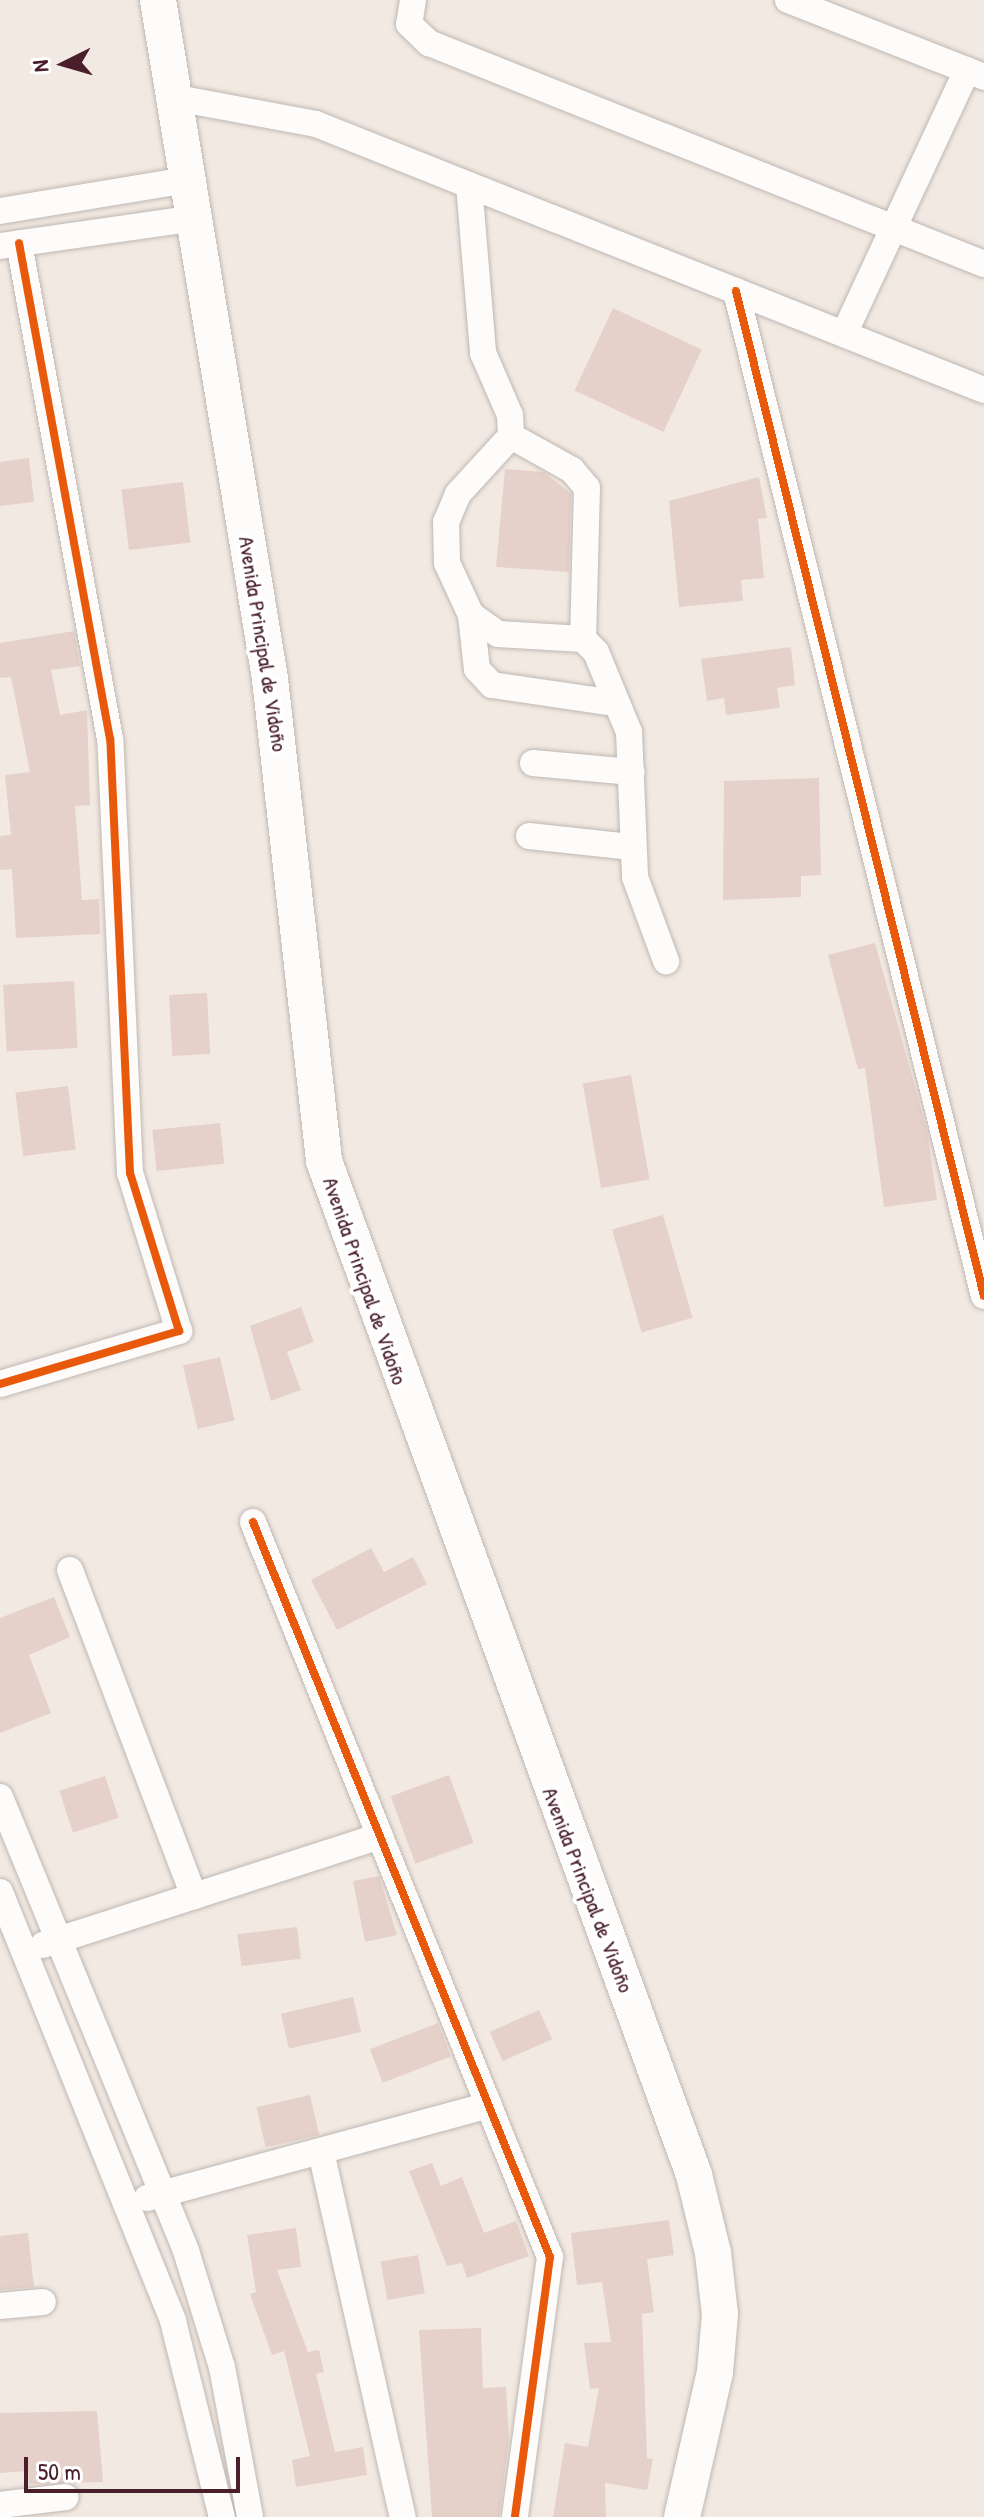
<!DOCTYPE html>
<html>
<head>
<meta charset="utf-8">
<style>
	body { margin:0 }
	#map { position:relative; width:984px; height:2517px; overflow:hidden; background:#f2eae2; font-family:"Patrick Hand",sans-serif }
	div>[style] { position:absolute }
	.building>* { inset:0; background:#e5d1c9; transform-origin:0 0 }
	.roads { filter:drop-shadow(0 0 2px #c0b7b3) drop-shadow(0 0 2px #c0b7b3) }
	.street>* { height:26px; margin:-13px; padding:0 13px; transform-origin:13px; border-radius:13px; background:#fdfcfb }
	.secondary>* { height:36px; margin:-18px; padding:0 18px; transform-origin:18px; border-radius:18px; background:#fdfcfb }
	.cycleway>* { height:8px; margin:-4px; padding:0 4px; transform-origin:4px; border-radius:4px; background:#e8590c }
	span { translate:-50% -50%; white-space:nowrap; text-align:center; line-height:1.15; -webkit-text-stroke:8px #fff; paint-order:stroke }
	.street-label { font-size:22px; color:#4a1f2b }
	.north { position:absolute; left:24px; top:24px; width:80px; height:80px; -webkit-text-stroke:6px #fff; paint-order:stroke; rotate:265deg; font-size:22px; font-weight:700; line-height:32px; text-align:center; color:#4a1f2b }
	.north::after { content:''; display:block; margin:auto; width:28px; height:36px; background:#4a1f2b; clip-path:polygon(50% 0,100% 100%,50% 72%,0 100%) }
	.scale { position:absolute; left:24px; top:2457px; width:216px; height:36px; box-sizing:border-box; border:4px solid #4a1f2b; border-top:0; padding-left:10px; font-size:24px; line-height:28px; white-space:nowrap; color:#4a1f2b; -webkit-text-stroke:6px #fff; paint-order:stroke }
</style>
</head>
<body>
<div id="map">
	<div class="building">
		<i style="left:613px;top:308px;width:98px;height:91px;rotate:25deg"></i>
		<i style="clip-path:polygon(29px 458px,34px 502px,0 506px,0 462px)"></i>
		<i style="clip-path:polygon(505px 469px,544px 472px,571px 494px,569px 572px,496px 567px)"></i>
		<i style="clip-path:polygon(759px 477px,767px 518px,758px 519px,764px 578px,741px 580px,743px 601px,679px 607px,669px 501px)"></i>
		<i style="left:183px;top:482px;width:61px;height:62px;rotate:83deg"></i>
		<i style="clip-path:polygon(74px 631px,80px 666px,51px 670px,60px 715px,87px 710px,90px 805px,75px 806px,82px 900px,99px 899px,100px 934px,16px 938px,12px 869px,0 870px,0 836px,11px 835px,5px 775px,30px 772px,11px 677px,0 678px,0 643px)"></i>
		<i style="clip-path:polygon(791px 647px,795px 685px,777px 688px,780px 708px,726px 715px,724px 698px,707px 701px,701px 659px)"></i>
		<i style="clip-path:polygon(819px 778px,821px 875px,801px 876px,801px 897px,723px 900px,724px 781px)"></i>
		<i style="clip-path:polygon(875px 943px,927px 1130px,937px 1200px,884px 1207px,865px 1068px,858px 1069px,828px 955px)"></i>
		<i style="left:74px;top:981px;width:67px;height:71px;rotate:87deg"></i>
		<i style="left:207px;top:993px;width:61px;height:38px;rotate:87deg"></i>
		<i style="left:631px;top:1075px;width:106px;height:49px;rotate:80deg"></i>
		<i style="left:68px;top:1086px;width:64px;height:53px;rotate:83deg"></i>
		<i style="left:220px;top:1123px;width:41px;height:68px;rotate:84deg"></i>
		<i style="left:663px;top:1215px;width:107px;height:53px;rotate:74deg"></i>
		<i style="clip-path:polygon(301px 1307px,314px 1342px,287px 1352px,301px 1390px,271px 1401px,250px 1326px)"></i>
		<i style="left:220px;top:1357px;width:65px;height:38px;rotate:77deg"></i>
		<i style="clip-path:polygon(371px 1548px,384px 1572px,413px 1557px,427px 1584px,337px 1630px,311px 1580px)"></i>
		<i style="clip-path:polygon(54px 1597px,70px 1637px,29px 1655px,51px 1713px,0 1733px,0 1618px)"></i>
		<i style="left:449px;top:1775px;width:72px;height:62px;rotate:70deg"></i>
		<i style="left:105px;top:1776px;width:44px;height:48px;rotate:72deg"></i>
		<i style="clip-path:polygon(379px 1876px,397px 1935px,365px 1942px,353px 1881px)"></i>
		<i style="left:297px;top:1927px;width:32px;height:60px;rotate:83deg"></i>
		<i style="left:353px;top:1997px;width:36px;height:74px;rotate:77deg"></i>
		<i style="left:539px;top:2010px;width:32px;height:54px;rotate:66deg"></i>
		<i style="left:438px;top:2023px;width:36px;height:73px;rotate:69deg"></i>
		<i style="left:310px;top:2095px;width:41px;height:55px;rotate:77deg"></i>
		<i style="clip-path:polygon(432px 2163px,441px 2186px,462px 2177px,484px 2233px,516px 2221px,529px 2256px,467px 2278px,462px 2263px,447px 2266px,409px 2171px)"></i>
		<i style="clip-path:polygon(669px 2220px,674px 2255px,647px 2259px,654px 2312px,642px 2314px,647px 2458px,653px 2459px,647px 2490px,605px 2483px,606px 2517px,553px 2517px,565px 2443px,588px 2447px,599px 2388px,590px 2389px,584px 2343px,611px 2342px,602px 2282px,577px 2285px,571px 2233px)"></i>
		<i style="clip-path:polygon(296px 2228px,301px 2267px,277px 2270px,308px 2352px,319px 2350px,324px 2372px,316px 2374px,335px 2452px,363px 2447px,367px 2475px,296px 2487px,292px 2460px,310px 2456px,284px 2351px,272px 2355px,250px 2294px,256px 2292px,247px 2235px)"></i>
		<i style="clip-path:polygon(28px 2233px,34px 2287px,0 2290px,0 2236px)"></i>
		<i style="left:418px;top:2255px;width:39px;height:38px;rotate:80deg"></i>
		<i style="clip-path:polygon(481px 2328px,483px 2388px,506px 2387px,509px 2439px,499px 2517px,432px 2517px,419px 2330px)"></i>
		<i style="clip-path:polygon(97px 2411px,103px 2482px,29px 2484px,28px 2471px,0 2473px,0 2413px)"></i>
	</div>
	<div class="roads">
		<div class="street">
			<i style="left:413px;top:0;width:24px;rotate:99deg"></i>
			<i style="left:409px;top:24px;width:28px;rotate:44deg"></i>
			<i style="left:429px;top:43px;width:597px;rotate:21.71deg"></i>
			<i style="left:788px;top:0;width:211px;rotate:21.4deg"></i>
			<i style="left:171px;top:97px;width:147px;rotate:10.5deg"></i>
			<i style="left:316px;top:124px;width:719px;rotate:21.71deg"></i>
			<i style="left:469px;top:185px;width:169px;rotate:85.2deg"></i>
			<i style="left:483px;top:353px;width:68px;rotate:66.5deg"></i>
			<i style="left:510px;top:415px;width:21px;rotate:87deg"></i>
			<i style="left:511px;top:436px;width:79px;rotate:132.4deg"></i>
			<i style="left:458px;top:494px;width:30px;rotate:113deg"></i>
			<i style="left:446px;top:522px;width:41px;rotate:88.6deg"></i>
			<i style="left:447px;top:563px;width:57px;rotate:65.2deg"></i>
			<i style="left:471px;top:615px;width:33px;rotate:35deg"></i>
			<i style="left:498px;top:634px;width:85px;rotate:3.4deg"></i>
			<i style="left:583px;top:639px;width:18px;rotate:45deg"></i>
			<i style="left:596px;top:652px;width:87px;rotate:67.6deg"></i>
			<i style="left:629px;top:732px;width:145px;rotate:87.6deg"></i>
			<i style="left:635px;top:877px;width:90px;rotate:69.7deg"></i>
			<i style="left:0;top:211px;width:184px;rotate:-9.4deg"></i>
			<i style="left:0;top:246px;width:192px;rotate:-8.1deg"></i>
			<i style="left:736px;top:291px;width:1035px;rotate:76.14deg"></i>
			<i style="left:844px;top:334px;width:291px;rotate:-65deg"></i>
			<i style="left:511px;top:436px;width:70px;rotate:29.1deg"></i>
			<i style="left:572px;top:470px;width:23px;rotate:50deg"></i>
			<i style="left:587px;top:488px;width:151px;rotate:91.5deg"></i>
			<i style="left:471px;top:615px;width:54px;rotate:83.7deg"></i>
			<i style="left:477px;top:669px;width:22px;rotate:47deg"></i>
			<i style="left:492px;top:685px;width:123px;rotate:8.4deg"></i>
			<i style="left:533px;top:763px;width:99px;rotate:5.2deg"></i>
			<i style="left:529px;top:836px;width:104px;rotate:6.1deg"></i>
			<i style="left:0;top:1384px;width:187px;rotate:-16.5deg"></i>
			<i style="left:179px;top:1331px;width:165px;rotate:-107.2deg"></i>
			<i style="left:130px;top:1173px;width:434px;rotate:-92.6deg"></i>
			<i style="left:110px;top:739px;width:504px;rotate:-100.4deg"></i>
			<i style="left:253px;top:1522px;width:793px;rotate:68deg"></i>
			<i style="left:550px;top:2257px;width:262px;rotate:97.7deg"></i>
			<i style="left:70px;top:1570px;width:349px;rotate:69.2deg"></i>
			<i style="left:0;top:1797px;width:491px;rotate:67.7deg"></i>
			<i style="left:186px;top:2251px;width:121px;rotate:72.8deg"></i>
			<i style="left:222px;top:2367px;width:153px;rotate:79.4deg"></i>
			<i style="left:0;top:1892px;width:463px;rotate:68deg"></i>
			<i style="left:173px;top:2321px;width:202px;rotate:76deg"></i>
			<i style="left:43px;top:1945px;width:354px;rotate:-17.9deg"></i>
			<i style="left:322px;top:2156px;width:370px;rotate:77.4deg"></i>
			<i style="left:147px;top:2198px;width:354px;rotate:-15.2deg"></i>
			<i style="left:0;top:2306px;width:43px;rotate:-5.3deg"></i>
			<i style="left:0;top:2505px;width:66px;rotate:-6.9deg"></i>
		</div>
		<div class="secondary">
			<i style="left:158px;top:0;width:688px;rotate:80.63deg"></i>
			<i style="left:270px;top:679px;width:485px;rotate:83.6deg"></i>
			<i style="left:324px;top:1161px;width:1079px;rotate:69.95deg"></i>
			<i style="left:694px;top:2175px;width:80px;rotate:76.3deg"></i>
			<i style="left:713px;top:2253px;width:61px;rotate:83.5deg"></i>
			<i style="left:720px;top:2314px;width:58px;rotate:94.9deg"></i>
			<i style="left:715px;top:2372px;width:149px;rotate:102.8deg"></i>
		</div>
	</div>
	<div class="cycleway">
		<i style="left:736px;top:291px;width:1035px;rotate:76.14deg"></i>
		<i style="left:0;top:1384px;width:187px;rotate:-16.5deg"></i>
		<i style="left:179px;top:1331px;width:165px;rotate:-107.2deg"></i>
		<i style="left:130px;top:1173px;width:434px;rotate:-92.6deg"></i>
		<i style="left:110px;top:739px;width:504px;rotate:-100.4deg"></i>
		<i style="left:253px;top:1522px;width:793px;rotate:68deg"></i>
		<i style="left:550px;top:2257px;width:262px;rotate:97.7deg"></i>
	</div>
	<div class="street-label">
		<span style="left:263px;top:644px;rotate:81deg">Avenida Principal de Vidoño</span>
		<span style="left:365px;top:1281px;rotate:71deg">Avenida Principal de Vidoño</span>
		<span style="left:588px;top:1890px;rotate:69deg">Avenida Principal de Vidoño</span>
	</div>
	<div class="north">N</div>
	<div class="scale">50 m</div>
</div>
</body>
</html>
